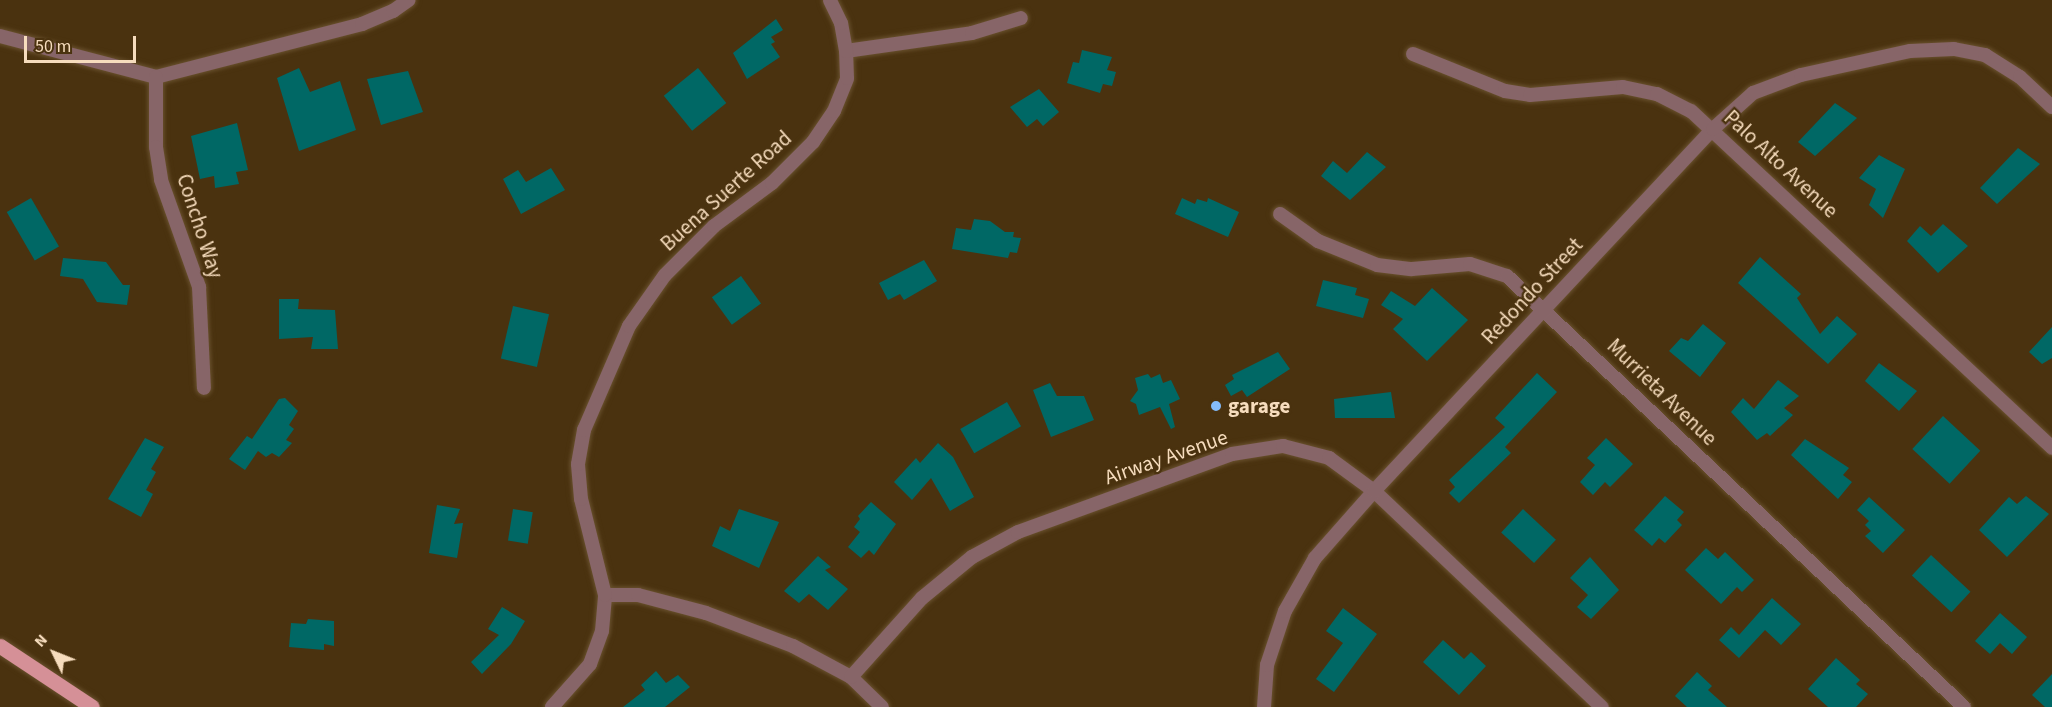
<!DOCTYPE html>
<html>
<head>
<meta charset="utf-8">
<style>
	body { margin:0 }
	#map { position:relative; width:2052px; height:707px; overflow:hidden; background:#4a320f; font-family:"Source Sans 3",sans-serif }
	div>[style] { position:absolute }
	.building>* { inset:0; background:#006865; transform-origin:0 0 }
	.roads { filter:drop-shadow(0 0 2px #69512e) drop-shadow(0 0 2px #69512e) }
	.street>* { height:14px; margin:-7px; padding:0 7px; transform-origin:7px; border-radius:7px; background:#876568 }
	.primary>* { height:15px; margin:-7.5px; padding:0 7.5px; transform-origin:7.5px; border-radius:7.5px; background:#d59097 }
	.dots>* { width:16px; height:16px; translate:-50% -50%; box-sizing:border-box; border:3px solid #4a320f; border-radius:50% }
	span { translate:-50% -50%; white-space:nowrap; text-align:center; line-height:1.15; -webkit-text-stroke:4.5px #4a320f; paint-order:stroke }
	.street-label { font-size:21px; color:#f6dcbd }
	.poi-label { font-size:21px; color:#f6dcbd; font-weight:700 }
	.left { translate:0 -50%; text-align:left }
	.north { position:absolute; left:24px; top:623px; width:60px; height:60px; -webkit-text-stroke:4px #4a320f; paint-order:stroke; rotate:313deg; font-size:16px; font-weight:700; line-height:24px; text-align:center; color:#f6dcbd }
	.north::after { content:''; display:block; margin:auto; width:21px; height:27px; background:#f6dcbd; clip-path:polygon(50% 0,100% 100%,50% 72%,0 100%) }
	.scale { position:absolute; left:24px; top:36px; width:112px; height:27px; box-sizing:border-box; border:3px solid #f6dcbd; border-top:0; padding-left:8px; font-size:18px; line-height:21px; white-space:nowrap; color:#f6dcbd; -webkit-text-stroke:4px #4a320f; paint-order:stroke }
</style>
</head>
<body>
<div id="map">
	<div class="building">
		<i style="clip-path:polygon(776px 19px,783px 30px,771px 37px,775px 42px,771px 44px,780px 57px,747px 79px,733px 53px)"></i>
		<i style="clip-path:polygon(1082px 50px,1112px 57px,1107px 70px,1116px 72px,1112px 86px,1103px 84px,1100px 93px,1067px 83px,1073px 62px,1079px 63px)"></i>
		<i style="clip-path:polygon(299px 68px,310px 92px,340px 81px,356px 130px,299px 151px,277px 78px)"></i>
		<i style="left:698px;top:68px;width:45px;height:44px;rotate:51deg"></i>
		<i style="clip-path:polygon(408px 71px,423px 112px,381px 125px,367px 79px)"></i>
		<i style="clip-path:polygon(1039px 89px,1059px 112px,1043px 126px,1037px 119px,1027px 127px,1010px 107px)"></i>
		<i style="clip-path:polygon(1835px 103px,1857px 118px,1815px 156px,1798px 142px)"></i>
		<i style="clip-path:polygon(237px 123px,248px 170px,236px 172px,239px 184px,215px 188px,214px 176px,200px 179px,191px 136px)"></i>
		<i style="clip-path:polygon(2018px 148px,2040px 164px,1997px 204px,1980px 188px)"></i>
		<i style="clip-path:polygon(1367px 152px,1386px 167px,1350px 200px,1321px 176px,1333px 161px,1347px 173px)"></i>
		<i style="clip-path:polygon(1879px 155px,1905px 169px,1883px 218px,1869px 205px,1876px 189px,1859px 178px)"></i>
		<i style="clip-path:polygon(551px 168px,565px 190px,521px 214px,503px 179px,518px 170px,526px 182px)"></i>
		<i style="left:31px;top:198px;width:56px;height:28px;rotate:60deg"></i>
		<i style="clip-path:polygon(1182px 198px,1195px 204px,1197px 199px,1207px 202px,1208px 198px,1239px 212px,1228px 237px,1175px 214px)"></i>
		<i style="clip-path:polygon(974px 219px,990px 221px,1005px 232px,1014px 232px,1013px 237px,1021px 238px,1017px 253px,1010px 252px,1008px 258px,952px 249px,956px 228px,971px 230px)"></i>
		<i style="clip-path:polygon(1943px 224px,1968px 246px,1938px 273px,1907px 241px,1920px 226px,1931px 236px)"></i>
		<i style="clip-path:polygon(1760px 257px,1801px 294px,1797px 298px,1820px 334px,1837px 316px,1857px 334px,1828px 364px,1738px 283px)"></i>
		<i style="clip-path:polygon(63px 258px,106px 262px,123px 285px,130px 285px,127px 305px,97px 302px,83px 279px,60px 276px)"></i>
		<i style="clip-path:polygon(924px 260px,937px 281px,904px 300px,900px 294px,888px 300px,879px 283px)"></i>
		<i style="left:741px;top:276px;width:34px;height:36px;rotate:54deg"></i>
		<i style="clip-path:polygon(1323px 280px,1357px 288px,1355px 295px,1369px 299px,1363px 318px,1316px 306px)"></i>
		<i style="clip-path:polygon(1432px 288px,1468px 320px,1427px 361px,1393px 329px,1403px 319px,1381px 305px,1391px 291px,1415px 306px)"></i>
		<i style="clip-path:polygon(279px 299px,299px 299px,298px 309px,335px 310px,338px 349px,311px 349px,313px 337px,279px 339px)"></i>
		<i style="left:513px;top:306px;width:37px;height:54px;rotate:13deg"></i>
		<i style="clip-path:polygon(1703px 324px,1726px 343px,1700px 377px,1669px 351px,1681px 338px,1688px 341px)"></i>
		<i style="clip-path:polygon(2052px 327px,2052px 358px,2042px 364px,2029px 352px)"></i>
		<i style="clip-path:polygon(1278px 352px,1290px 369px,1247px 397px,1242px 390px,1231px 396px,1225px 385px,1234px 379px,1232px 375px)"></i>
		<i style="clip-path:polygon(1879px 363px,1917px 391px,1899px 411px,1865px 381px)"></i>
		<i style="clip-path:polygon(1537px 373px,1557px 392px,1505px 447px,1511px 453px,1459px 503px,1449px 493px,1455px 487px,1449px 480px,1505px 427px,1495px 418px)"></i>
		<i style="clip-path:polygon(1148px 374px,1151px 378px,1160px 374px,1163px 383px,1171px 380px,1180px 399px,1169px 404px,1175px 427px,1171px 429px,1160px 407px,1139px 415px,1136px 404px,1130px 401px,1138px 390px,1135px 378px)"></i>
		<i style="clip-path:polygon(1778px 380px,1799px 396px,1784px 408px,1793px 415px,1770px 436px,1767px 433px,1757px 440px,1731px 412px,1743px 398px,1754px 409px)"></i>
		<i style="clip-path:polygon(1050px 383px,1057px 396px,1084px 396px,1094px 420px,1051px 437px,1033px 390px)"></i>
		<i style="clip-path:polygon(1391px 392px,1395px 418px,1335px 418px,1334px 399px)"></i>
		<i style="clip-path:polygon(285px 398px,298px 411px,289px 425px,294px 429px,286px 440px,292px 443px,279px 457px,272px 453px,266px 457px,258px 451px,245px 470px,229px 459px,247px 436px,252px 439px,279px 399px)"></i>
		<i style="left:1007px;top:402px;width:28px;height:54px;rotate:60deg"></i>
		<i style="left:1943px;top:416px;width:51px;height:45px;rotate:43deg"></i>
		<i style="clip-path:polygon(145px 438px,164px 447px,151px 469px,156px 472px,146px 490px,153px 494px,141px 517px,108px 499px)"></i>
		<i style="clip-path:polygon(1606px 438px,1633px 464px,1610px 487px,1605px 482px,1593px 495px,1580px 482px,1595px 465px,1587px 458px)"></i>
		<i style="clip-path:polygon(1805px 439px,1849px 468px,1843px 475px,1852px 482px,1838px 499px,1791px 455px)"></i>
		<i style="clip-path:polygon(938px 443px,953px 457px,974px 497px,950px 511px,931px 478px,912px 500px,894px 482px,916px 458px,920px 463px)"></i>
		<i style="clip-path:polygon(1665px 496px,1684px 512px,1677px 520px,1682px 525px,1665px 543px,1659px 538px,1652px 546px,1634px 530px)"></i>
		<i style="clip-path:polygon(2026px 496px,2049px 514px,2007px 557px,1979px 530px,2009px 497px,2017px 504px)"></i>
		<i style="clip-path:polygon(1869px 497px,1905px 530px,1883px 553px,1865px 536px,1871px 531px,1865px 525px,1869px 521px,1857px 510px)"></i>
		<i style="clip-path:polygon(871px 502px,896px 524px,874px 555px,869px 550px,861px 558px,848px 547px,860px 532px,854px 527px,860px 519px,858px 516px)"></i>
		<i style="clip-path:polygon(437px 505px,460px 509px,454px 524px,463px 523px,457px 558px,429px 553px)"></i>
		<i style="left:513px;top:509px;width:20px;height:32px;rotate:9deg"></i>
		<i style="clip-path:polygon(739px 509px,779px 522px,759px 568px,712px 546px,720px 526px,730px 531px)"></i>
		<i style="left:1523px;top:509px;width:45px;height:32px;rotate:43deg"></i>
		<i style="clip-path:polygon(1706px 548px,1718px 559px,1725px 552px,1754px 580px,1742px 592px,1737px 587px,1721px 604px,1685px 570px)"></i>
		<i style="left:1931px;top:555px;width:54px;height:28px;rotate:43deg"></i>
		<i style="clip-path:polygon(818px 556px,831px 567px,825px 570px,848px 589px,828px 610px,809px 594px,799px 603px,784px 591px)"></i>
		<i style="clip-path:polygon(1590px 557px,1619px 590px,1591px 619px,1577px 607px,1588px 595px,1570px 578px)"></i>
		<i style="clip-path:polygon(1772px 598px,1801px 624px,1781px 645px,1765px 630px,1739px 658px,1719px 640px,1731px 627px,1739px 635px)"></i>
		<i style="clip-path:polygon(502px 607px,525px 621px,511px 644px,482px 674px,471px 662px,499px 635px,488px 629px)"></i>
		<i style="clip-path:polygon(1343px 608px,1377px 634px,1334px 692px,1316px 679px,1343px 643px,1326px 631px)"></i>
		<i style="clip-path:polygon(2000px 613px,2027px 637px,2012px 654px,2000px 643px,1990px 654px,1975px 641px)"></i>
		<i style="clip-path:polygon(308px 619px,334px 621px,334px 646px,324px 644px,324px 650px,289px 647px,291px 623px,306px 624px)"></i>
		<i style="clip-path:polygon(1443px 640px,1464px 659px,1471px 652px,1486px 666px,1459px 695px,1423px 662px)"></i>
		<i style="clip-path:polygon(1836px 658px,1860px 680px,1856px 684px,1868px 694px,1856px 707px,1828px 707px,1808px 689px)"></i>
		<i style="clip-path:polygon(656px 671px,666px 683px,678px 675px,690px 687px,665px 707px,623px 707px,645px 690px,641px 685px)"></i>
		<i style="clip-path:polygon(1697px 672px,1712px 686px,1708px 690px,1727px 707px,1687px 707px,1675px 696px)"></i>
		<i style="clip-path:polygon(2052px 674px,2052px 707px,2045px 707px,2032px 695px)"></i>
	</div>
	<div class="roads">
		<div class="street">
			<i style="left:0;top:36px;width:161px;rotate:14.7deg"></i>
			<i style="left:156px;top:77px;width:213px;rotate:-14.4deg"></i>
			<i style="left:362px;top:24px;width:34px;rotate:-23deg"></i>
			<i style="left:393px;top:11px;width:19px;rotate:-35deg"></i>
			<i style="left:846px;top:51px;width:127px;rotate:-8.1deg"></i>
			<i style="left:972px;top:33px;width:51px;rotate:-17deg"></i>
			<i style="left:1413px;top:54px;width:99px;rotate:21.9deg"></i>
			<i style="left:1505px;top:91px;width:25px;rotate:9deg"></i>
			<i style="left:1530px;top:95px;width:93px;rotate:-4.9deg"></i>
			<i style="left:1623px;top:87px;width:35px;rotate:12deg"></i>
			<i style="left:1657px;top:94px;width:38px;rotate:27deg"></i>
			<i style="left:1691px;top:111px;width:494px;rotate:43deg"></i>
			<i style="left:156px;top:77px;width:70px;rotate:90deg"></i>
			<i style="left:156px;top:147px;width:33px;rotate:81deg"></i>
			<i style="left:161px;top:180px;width:114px;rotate:70.4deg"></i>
			<i style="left:199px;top:287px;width:101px;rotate:87.2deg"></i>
			<i style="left:1280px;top:214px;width:47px;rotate:35.4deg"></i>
			<i style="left:1318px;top:241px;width:64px;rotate:22.1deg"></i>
			<i style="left:1377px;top:265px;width:35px;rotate:7deg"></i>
			<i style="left:1412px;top:269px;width:58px;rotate:-4.9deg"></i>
			<i style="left:1470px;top:264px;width:39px;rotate:18deg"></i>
			<i style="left:1507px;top:276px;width:628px;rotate:43.32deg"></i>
			<i style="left:605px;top:595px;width:33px"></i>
			<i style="left:638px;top:595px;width:70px;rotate:14.8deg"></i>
			<i style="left:706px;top:613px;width:93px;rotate:20.8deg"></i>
			<i style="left:793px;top:646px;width:66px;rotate:28.1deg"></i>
			<i style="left:851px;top:677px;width:43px;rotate:44.1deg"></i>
			<i style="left:851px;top:677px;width:106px;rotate:-48.1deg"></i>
			<i style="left:922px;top:598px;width:65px;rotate:-39.4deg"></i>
			<i style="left:972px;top:557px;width:52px;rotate:-28.5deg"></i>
			<i style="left:1018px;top:532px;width:228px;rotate:-20deg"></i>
			<i style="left:1232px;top:454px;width:52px;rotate:-8.9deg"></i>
			<i style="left:1283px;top:446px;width:48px;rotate:14.6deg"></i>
			<i style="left:1329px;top:458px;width:56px;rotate:36.3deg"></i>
			<i style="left:1374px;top:491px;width:314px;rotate:43.5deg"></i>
			<i style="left:552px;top:707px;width:57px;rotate:-48.5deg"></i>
			<i style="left:590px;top:664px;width:35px;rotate:-70deg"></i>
			<i style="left:602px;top:631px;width:36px;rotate:-85deg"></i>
			<i style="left:605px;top:595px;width:99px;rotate:-104deg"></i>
			<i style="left:581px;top:499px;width:35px;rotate:-95deg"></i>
			<i style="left:578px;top:464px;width:35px;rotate:-80deg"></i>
			<i style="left:584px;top:430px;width:113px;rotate:-66.6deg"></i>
			<i style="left:629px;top:326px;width:62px;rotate:-54.8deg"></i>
			<i style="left:665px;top:275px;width:69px;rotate:-45deg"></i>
			<i style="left:714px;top:226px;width:72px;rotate:-36.6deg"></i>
			<i style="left:772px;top:183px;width:58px;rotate:-45deg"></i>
			<i style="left:813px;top:142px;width:37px;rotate:-56deg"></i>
			<i style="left:834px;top:111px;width:35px;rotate:-68deg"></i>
			<i style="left:847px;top:78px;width:27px;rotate:-92deg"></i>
			<i style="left:846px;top:51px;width:28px;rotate:-100deg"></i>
			<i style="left:841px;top:23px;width:25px;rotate:-116deg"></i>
			<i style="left:1264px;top:707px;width:42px;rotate:-85.9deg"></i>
			<i style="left:1267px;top:665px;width:57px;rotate:-71.6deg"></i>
			<i style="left:1285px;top:611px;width:61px;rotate:-60.5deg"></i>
			<i style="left:1315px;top:558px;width:89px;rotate:-48.6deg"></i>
			<i style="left:1374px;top:491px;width:496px;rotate:-46.9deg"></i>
			<i style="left:1713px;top:129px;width:54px;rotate:-42deg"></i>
			<i style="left:1753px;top:93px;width:51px;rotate:-20.6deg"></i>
			<i style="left:1801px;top:75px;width:112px;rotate:-12.4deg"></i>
			<i style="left:1910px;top:51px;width:44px;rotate:-2.6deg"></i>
			<i style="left:1954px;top:49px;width:32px;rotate:11deg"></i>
			<i style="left:1985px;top:55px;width:41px;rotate:32.2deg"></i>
			<i style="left:2020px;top:77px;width:44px;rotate:43.2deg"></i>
		</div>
		<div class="primary">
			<i style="left:0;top:646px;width:110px;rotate:33.5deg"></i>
		</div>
	</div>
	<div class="dots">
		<i style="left:1216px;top:406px;background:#84bcfb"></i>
	</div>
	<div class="street-label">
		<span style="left:1781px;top:164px;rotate:43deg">Palo Alto Avenue</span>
		<span style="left:726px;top:191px;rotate:-42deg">Buena Suerte Road</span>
		<span style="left:200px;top:226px;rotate:72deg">Concho Way</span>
		<span style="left:1532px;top:291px;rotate:-47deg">Redondo Street</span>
		<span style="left:1662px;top:392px;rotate:44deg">Murrieta Avenue</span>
		<span style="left:1166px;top:457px;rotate:-19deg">Airway Avenue</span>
	</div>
	<div class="poi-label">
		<span class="left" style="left:1228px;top:406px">garage</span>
	</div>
	<div class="north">N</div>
	<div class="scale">50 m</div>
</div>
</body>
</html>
